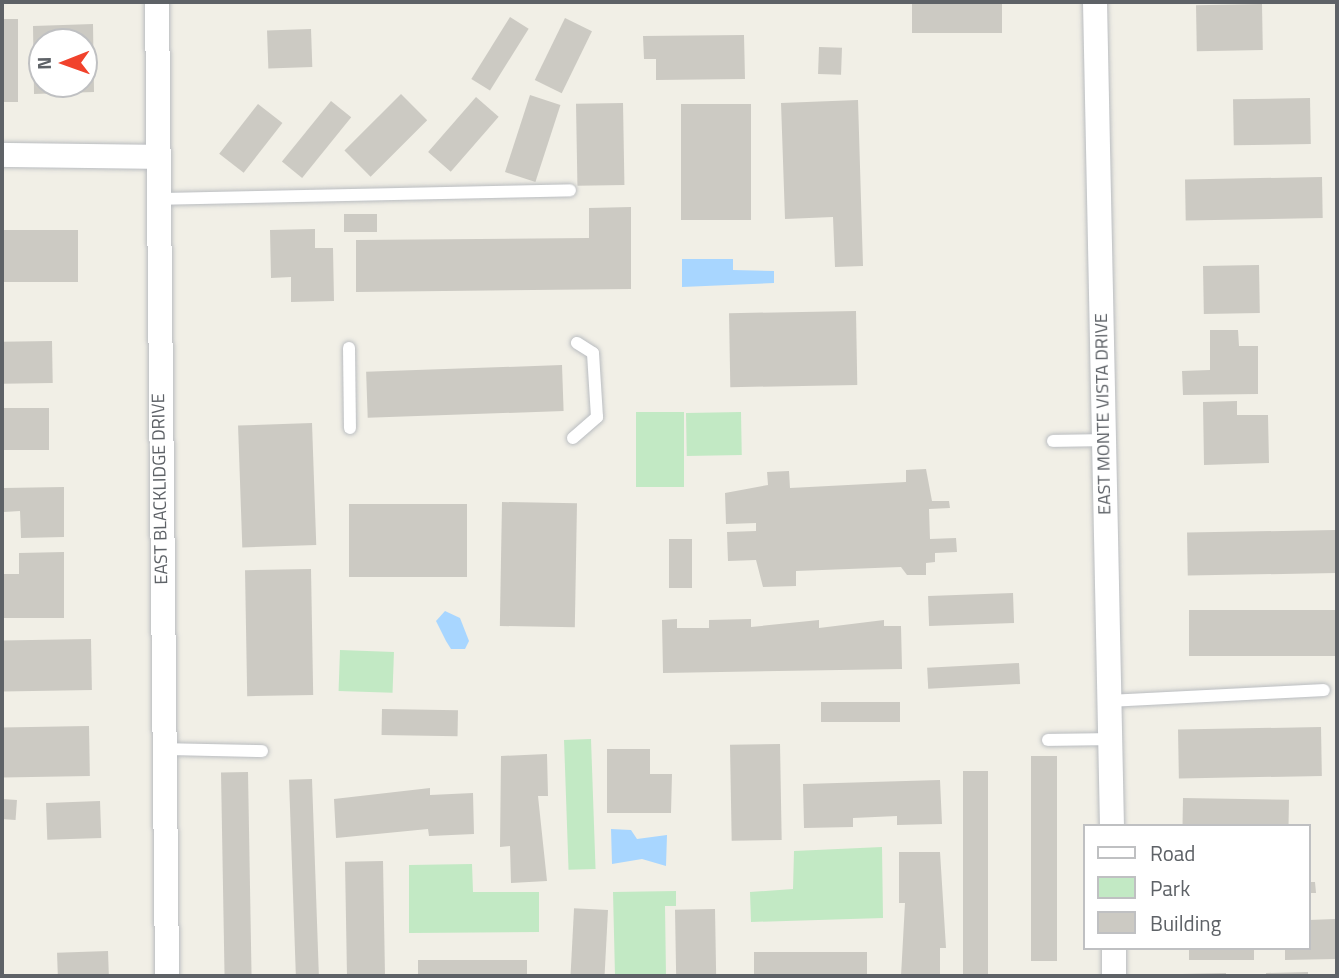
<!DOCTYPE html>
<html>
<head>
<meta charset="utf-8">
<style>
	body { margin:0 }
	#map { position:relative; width:1339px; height:978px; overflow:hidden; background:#f1efe6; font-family:"Titillium Web",sans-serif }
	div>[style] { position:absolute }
	.green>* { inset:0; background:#c2e9c4; transform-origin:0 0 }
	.water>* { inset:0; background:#a8d6ff }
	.building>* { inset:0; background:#cccac3; transform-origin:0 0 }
	.roads { filter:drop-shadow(0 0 2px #b9bcc0) drop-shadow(0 0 2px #b9bcc0) }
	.lane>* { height:12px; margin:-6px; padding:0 6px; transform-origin:6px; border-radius:6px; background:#fff }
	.street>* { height:24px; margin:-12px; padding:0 12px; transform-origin:12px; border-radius:12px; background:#fff }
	span { translate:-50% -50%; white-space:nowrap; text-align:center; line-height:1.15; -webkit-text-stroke:5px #fff; paint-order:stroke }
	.street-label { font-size:18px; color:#5e6267 }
	.frame { position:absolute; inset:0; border:4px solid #5e6267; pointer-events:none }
	.legend { position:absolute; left:1083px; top:824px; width:228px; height:126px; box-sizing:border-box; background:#fff; border:2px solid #bfc0c2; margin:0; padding:9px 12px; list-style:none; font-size:21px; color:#5e6267 }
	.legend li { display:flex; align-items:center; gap:14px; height:35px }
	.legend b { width:35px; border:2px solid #bfc0c2 }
	.north { position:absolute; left:28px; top:28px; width:70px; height:70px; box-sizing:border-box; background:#fff; border:2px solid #bfc0c2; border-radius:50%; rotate:269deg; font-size:19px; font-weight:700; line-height:28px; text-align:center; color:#5e6267 }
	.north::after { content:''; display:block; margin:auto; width:24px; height:32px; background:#f1422c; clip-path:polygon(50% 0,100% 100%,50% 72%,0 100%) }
</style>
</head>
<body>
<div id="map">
	<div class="green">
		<i style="left:636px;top:412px;width:48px;height:75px"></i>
		<i style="left:741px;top:412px;width:43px;height:55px;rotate:89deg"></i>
		<i style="left:340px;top:650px;width:54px;height:41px;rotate:2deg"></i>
		<i style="left:591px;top:739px;width:130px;height:27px;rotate:88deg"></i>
		<i style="clip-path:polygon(882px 847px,883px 918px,751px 922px,750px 892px,793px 889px,794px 851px)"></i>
		<i style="clip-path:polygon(472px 864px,473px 892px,539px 892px,539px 932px,409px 933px,409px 865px)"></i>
		<i style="clip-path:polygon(676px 891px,676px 906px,665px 906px,666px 976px,615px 976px,613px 892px)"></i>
	</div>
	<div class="water">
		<i style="clip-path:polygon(682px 259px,733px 259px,733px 270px,774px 271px,774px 283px,682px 287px)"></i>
		<i style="clip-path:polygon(445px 611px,460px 618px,469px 641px,465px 649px,451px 649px,446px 641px,436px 621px)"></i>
		<i style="clip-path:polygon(611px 829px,631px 830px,637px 839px,667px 835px,666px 866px,642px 859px,612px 864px)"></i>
	</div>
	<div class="building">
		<i style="left:912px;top:2px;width:90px;height:31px"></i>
		<i style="left:1262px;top:4px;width:46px;height:66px;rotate:89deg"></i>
		<i style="left:510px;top:17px;width:22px;height:73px;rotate:32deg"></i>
		<i style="left:565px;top:18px;width:30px;height:69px;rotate:26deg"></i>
		<i style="left:2px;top:19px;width:16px;height:83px"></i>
		<i style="clip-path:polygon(evenodd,93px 24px,94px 92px,34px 94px,33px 26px,93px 24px,42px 42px,84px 42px,84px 84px,42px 84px,42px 42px)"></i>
		<i style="left:311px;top:29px;width:38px;height:44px;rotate:88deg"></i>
		<i style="clip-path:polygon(744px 35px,745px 79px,656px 80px,656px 59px,644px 59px,643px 36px)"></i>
		<i style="left:819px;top:47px;width:23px;height:27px;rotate:2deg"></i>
		<i style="left:401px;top:94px;width:37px;height:80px;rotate:45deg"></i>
		<i style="left:530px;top:95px;width:32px;height:81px;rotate:18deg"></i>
		<i style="left:476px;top:97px;width:30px;height:73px;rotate:41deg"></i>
		<i style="left:1310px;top:98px;width:46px;height:77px;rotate:89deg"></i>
		<i style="clip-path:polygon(858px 100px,863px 266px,835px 267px,833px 217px,785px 219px,781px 103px)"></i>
		<i style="left:331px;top:101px;width:26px;height:78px;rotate:39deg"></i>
		<i style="left:623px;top:103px;width:82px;height:47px;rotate:89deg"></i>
		<i style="left:258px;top:104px;width:31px;height:63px;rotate:38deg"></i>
		<i style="left:681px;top:104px;width:70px;height:116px"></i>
		<i style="left:1322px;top:177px;width:41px;height:137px;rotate:89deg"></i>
		<i style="clip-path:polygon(631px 207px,631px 289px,356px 292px,356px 240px,589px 238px,589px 208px)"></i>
		<i style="left:344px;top:214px;width:33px;height:18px"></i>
		<i style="clip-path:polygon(315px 229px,315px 248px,333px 248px,334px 301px,291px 302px,291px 277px,271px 278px,270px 230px)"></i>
		<i style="left:2px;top:230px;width:76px;height:52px"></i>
		<i style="left:1259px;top:265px;width:48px;height:56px;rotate:89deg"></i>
		<i style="left:856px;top:311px;width:74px;height:127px;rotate:89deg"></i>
		<i style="clip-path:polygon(1210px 330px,1238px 330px,1239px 346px,1258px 346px,1258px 394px,1183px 395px,1182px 371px,1210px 370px)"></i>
		<i style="left:52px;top:341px;width:42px;height:50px;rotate:89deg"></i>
		<i style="left:562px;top:365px;width:46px;height:196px;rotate:88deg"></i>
		<i style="clip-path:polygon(1237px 401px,1237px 415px,1268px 415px,1269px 463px,1204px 465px,1203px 402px)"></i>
		<i style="left:2px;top:408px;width:47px;height:42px"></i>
		<i style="left:312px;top:423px;width:122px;height:74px;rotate:88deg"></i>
		<i style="clip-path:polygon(926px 469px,932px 501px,949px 501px,950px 508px,929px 509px,930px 539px,956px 538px,957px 552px,935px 553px,935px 562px,926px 563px,926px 575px,907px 575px,901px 567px,796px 571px,796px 586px,763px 587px,756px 560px,728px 561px,727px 532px,756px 531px,756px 523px,726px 524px,725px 493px,768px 485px,767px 472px,789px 471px,790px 488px,906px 482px,906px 470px)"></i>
		<i style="clip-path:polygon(64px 487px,64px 537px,21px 538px,20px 511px,4px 512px,4px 488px)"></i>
		<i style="left:502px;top:502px;width:75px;height:124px;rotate:1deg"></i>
		<i style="left:349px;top:504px;width:118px;height:73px"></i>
		<i style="left:1335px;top:530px;width:43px;height:148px;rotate:89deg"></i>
		<i style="left:669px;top:539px;width:23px;height:49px"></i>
		<i style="clip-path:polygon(64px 552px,64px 618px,2px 618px,2px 574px,19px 574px,19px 553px)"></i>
		<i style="left:311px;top:569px;width:126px;height:66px;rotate:89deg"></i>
		<i style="left:1013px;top:593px;width:30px;height:85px;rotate:88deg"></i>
		<i style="left:1337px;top:610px;width:46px;height:148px;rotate:90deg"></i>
		<i style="clip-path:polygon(677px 619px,677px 628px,709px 628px,709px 620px,751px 619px,751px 627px,819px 620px,819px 628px,884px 620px,884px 626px,901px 626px,902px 669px,663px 673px,662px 620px)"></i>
		<i style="left:91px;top:639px;width:51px;height:89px;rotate:89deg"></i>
		<i style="left:1019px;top:663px;width:21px;height:92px;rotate:87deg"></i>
		<i style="left:900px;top:702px;width:20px;height:79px;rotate:90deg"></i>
		<i style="left:382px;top:709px;width:76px;height:26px;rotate:1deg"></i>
		<i style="left:89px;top:726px;width:50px;height:87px;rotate:89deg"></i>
		<i style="left:1321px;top:727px;width:49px;height:143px;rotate:89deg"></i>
		<i style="left:780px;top:744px;width:96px;height:50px;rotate:89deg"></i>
		<i style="clip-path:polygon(607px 749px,650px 749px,650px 774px,672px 774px,671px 813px,607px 813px)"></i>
		<i style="clip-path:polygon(547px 754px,548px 796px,538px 796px,547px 881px,511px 883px,510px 846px,500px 847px,501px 756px)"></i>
		<i style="left:1031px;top:756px;width:26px;height:205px"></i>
		<i style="left:963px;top:771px;width:25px;height:205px"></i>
		<i style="left:248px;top:772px;width:204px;height:27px;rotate:89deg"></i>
		<i style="left:312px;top:779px;width:197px;height:23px;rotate:88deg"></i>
		<i style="clip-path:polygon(940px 780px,942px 824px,897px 825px,897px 816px,853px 818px,853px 827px,804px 828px,803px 784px)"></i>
		<i style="clip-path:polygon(430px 788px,430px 795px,473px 793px,474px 834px,429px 836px,428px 829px,336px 838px,334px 799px)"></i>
		<i style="left:1183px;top:798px;width:106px;height:28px;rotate:1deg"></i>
		<i style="left:2px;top:799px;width:15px;height:20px;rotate:4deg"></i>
		<i style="left:100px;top:801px;width:37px;height:54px;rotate:88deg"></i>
		<i style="clip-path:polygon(899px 852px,940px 852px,946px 948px,940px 948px,940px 976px,901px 976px,905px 903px,899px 903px)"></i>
		<i style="left:383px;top:861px;width:115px;height:38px;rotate:89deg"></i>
		<i style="clip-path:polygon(1309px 882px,1315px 882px,1316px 893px,1309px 893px)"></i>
		<i style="left:715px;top:909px;width:67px;height:40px;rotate:89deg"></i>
		<i style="left:608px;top:910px;width:66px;height:34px;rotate:93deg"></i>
		<i style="clip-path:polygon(1335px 919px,1336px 959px,1285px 960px,1285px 948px,1309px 948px,1309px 920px)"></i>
		<i style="left:1189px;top:948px;width:65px;height:12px"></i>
		<i style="left:108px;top:951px;width:25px;height:51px;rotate:88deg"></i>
		<i style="left:867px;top:952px;width:24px;height:113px;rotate:90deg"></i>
		<i style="left:527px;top:960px;width:16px;height:109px;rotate:90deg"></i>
		<i style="clip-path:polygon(1308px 972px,1308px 976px,1266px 976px,1266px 973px)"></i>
		<i style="clip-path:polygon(1226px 973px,1226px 976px,1182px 976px,1182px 974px)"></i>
	</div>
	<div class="roads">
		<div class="lane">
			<i style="left:157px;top:199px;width:413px;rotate:-1.2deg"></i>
			<i style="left:349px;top:348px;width:80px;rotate:89.3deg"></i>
			<i style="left:573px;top:438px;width:32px;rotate:-41deg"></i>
			<i style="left:597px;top:417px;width:64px;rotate:-93.6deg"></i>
			<i style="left:593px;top:353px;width:19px;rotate:-148deg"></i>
			<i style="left:1053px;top:441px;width:51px;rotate:-1.1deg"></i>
			<i style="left:1109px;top:701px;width:215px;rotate:-2.9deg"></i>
			<i style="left:1048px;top:740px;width:62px;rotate:-0.9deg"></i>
			<i style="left:164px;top:749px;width:98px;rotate:1.2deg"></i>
		</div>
		<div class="street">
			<i style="left:157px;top:2px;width:974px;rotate:89.41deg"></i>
			<i style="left:1095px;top:2px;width:824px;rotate:88.82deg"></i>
			<i style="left:2px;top:155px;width:153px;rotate:0.7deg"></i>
			<i style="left:1114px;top:948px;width:28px;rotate:90deg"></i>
		</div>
	</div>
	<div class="street-label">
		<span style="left:1103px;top:414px;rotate:-91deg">EAST MONTE VISTA DRIVE</span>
		<span style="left:160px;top:489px;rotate:-91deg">EAST BLACKLIDGE DRIVE</span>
	</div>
	<div class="frame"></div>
	<ul class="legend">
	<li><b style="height:9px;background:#fff"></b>Road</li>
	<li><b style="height:19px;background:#c2e9c4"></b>Park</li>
	<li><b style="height:19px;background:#cccac3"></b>Building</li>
	</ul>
	<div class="north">N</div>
</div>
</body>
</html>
